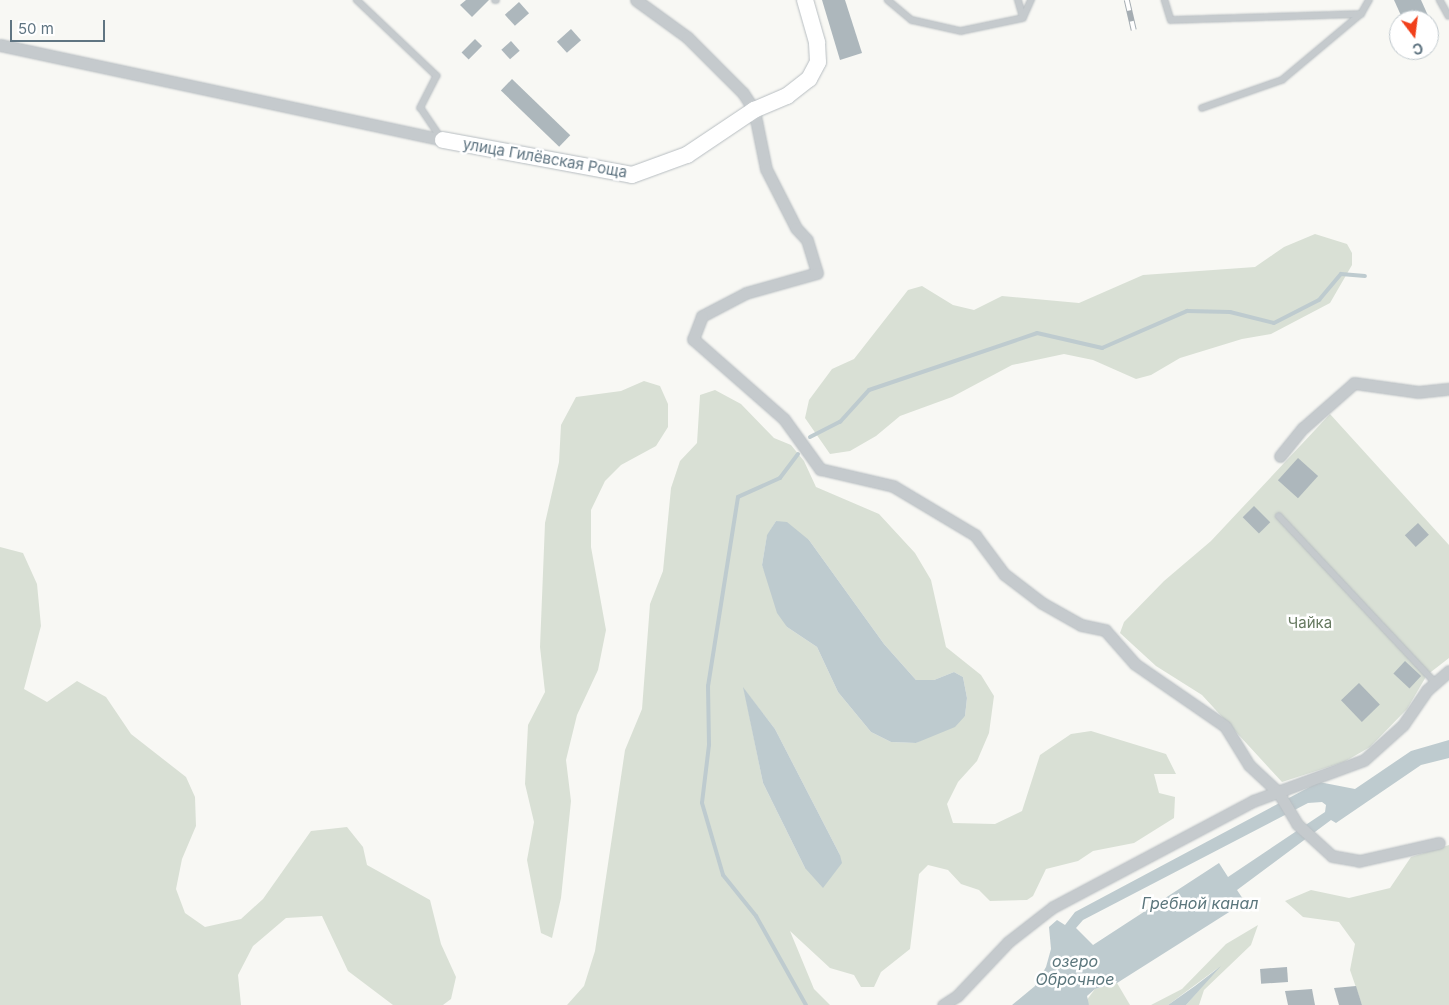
<!DOCTYPE html>
<html>
<head>
<meta charset="utf-8">
<style>
	body { margin:0 }
	#map { position:relative; width:1449px; height:1005px; overflow:hidden; background:#f8f8f4; font-family:Inter,sans-serif }
	div>[style] { position:absolute }
	.green>* { inset:0; background:#d9e0d5 }
	.water>* { inset:0; background:#becbcf }
	.stream>* { height:4px; margin:-2px; padding:0 2px; transform-origin:2px; border-radius:2px; background:#becbcf }
	.building>* { inset:0; background:#adb7bc; transform-origin:0 0 }
	.roads { filter:drop-shadow(0 0 1px #b7bdc1) drop-shadow(0 0 1px #b7bdc1) }
	.lane>* { height:5.5px; margin:-2.75px; padding:0 2.75px; transform-origin:2.75px; border-radius:2.75px; background:#c5cacd }
	.street>* { height:11px; margin:-5.5px; padding:0 5.5px; transform-origin:5.5px; border-radius:5.5px; background:#c5cacd }
	.secondary>* { height:16px; margin:-8px; padding:0 8px; transform-origin:8px; border-radius:8px; background:#fff }
	.rail>* { height:5.5px; margin-top:-2.75px; transform-origin:0; background:repeating-linear-gradient(90deg,#fff 0 11px,#a5adb2 0 22px); box-sizing:border-box; border-block:1px solid #a5adb2 }
	span { translate:-50% -50%; white-space:nowrap; text-align:center; line-height:1.15; -webkit-text-stroke:5px #fff; paint-order:stroke }
	.street-label { font-size:15px; color:#607582 }
	.park-label { font-size:15px; color:#667960 }
	.water-label { font-size:16px; color:#5b767c; font-style:italic }
	.north { position:absolute; left:1389px; top:10px; width:50px; height:50px; box-sizing:border-box; background:#fff; border:1px solid #bfc8cd; border-radius:50%; rotate:165deg; font-size:14px; font-weight:700; line-height:20px; text-align:center; color:#607582 }
	.north::after { content:''; display:block; margin:auto; width:18px; height:22px; background:#f1401b; clip-path:polygon(50% 0,100% 100%,50% 72%,0 100%) }
	.scale { position:absolute; left:10px; top:20px; width:95px; height:22px; box-sizing:border-box; border:2px solid #607582; border-top:0; padding-left:6px; font-size:15px; line-height:18px; white-space:nowrap; color:#607582; -webkit-text-stroke:4px #fff; paint-order:stroke }
</style>
</head>
<body>
<div id="map">
	<div class="green">
		<i style="clip-path:polygon(1315px 234px,1347px 244px,1352px 253px,1352px 265px,1330px 303px,1271px 334px,1242px 339px,1180px 358px,1151px 375px,1136px 379px,1093px 360px,1064px 354px,1012px 365px,952px 397px,900px 416px,876px 436px,850px 451px,830px 454px,805px 418px,809px 400px,832px 369px,854px 359px,908px 290px,922px 286px,953px 305px,974px 310px,1002px 296px,1079px 303px,1143px 275px,1255px 267px,1284px 247px)"></i>
		<i style="clip-path:polygon(644px 381px,660px 386px,668px 404px,668px 427px,656px 446px,621px 465px,605px 481px,591px 510px,591px 547px,606px 630px,598px 670px,577px 715px,566px 760px,571px 801px,561px 898px,552px 938px,541px 933px,527px 860px,534px 822px,525px 784px,528px 725px,545px 692px,540px 647px,545px 523px,559px 462px,561px 425px,576px 397px,621px 391px)"></i>
		<i style="clip-path:polygon(evenodd,715px 390px,741px 404px,774px 438px,791px 445px,804px 461px,816px 487px,879px 514px,915px 553px,931px 580px,946px 647px,981px 675px,994px 696px,989px 733px,977px 761px,958px 782px,947px 804px,953px 823px,995px 824px,1022px 811px,1040px 755px,1071px 734px,1091px 731px,1166px 754px,1176px 774px,1154px 774px,1159px 793px,1175px 797px,1174px 818px,1134px 843px,1093px 851px,1078px 861px,1046px 869px,1033px 896px,1027px 900px,990px 901px,979px 890px,961px 884px,948px 870px,928px 865px,919px 874px,910px 949px,881px 972px,874px 987px,861px 987px,854px 975px,830px 968px,790px 931px,814px 989px,830px 1005px,567px 1005px,584px 986px,595px 951px,625px 750px,642px 709px,650px 604px,663px 571px,671px 488px,680px 461px,697px 443px,700px 395px,715px 390px,776px 521px,809px 540px,884px 644px,916px 680px,934px 680px,954px 672px,963px 677px,967px 698px,965px 716px,916px 743px,891px 742px,871px 732px,838px 692px,817px 647px,787px 627px,762px 565px,767px 536px,776px 521px,715px 390px,744px 689px,775px 729px,840px 855px,805px 868px,763px 783px,744px 689px)"></i>
		<i style="clip-path:polygon(1330px 414px,1449px 545px,1449px 658px,1427px 675px,1407px 709px,1370px 747px,1344px 762px,1282px 782px,1202px 695px,1156px 666px,1120px 633px,1124px 622px,1164px 581px,1211px 541px)"></i>
		<i style="clip-path:polygon(0 547px,23px 553px,37px 584px,41px 626px,24px 689px,47px 702px,77px 681px,106px 697px,131px 734px,186px 777px,195px 797px,196px 826px,182px 859px,176px 889px,185px 913px,205px 927px,241px 919px,263px 899px,311px 831px,347px 827px,363px 847px,367px 865px,430px 900px,441px 944px,456px 977px,451px 999px,443px 1005px,393px 1005px,348px 971px,322px 916px,286px 918px,253px 946px,238px 975px,241px 1005px,0 1005px)"></i>
		<i style="clip-path:polygon(1449px 845px,1449px 1005px,1362px 1005px,1350px 970px,1355px 944px,1339px 922px,1303px 917px,1285px 901px,1311px 890px,1349px 898px,1390px 888px,1411px 857px)"></i>
		<i style="clip-path:polygon(1258px 925px,1251px 945px,1204px 990px,1199px 1005px,1186px 1005px,1218px 968px,1168px 1005px,1151px 1005px,1182px 989px,1226px 944px)"></i>
		<i style="clip-path:polygon(1117px 983px,1130px 1005px,1089px 1005px,1086px 1001px,1095px 989px)"></i>
	</div>
	<div class="water">
		<i style="clip-path:polygon(776px 521px,787px 522px,809px 540px,884px 644px,916px 680px,934px 680px,954px 672px,963px 677px,967px 698px,965px 716px,955px 727px,916px 743px,891px 742px,871px 732px,838px 692px,817px 647px,787px 627px,777px 613px,762px 565px,767px 535px)"></i>
		<i style="clip-path:polygon(743px 687px,775px 729px,840px 855px,842px 863px,823px 888px,805px 868px,763px 783px)"></i>
		<i style="clip-path:polygon(evenodd,1449px 740px,1449px 758px,1421px 765px,1336px 823px,1331px 820px,1237px 890px,1245px 902px,1117px 983px,1095px 989px,1087px 996px,1089px 1005px,1012px 1005px,1035px 986px,1046px 967px,1051px 949px,1049px 927px,1057px 920px,1065px 925px,1075px 912px,1319px 782px,1355px 789px,1411px 751px,1449px 740px,1322px 802px,1326px 805px,1325px 812px,1228px 877px,1219px 863px,1093px 945px,1076px 928px,1083px 920px,1308px 803px,1322px 802px)"></i>
		<i style="clip-path:polygon(1221px 966px,1186px 1005px,1168px 1005px,1195px 986px)"></i>
	</div>
	<div class="stream">
		<i style="left:810px;top:437px;width:34px;rotate:-27deg"></i>
		<i style="left:840px;top:422px;width:43px;rotate:-47.8deg"></i>
		<i style="left:869px;top:390px;width:177px;rotate:-18.7deg"></i>
		<i style="left:1037px;top:333px;width:67px;rotate:13deg"></i>
		<i style="left:1102px;top:348px;width:93px;rotate:-23.5deg"></i>
		<i style="left:1187px;top:311px;width:43px;rotate:1.3deg"></i>
		<i style="left:1230px;top:312px;width:45px;rotate:14deg"></i>
		<i style="left:1274px;top:323px;width:51px;rotate:-27.1deg"></i>
		<i style="left:1319px;top:300px;width:34px;rotate:-50deg"></i>
		<i style="left:1341px;top:274px;width:24px;rotate:5deg"></i>
		<i style="left:798px;top:454px;width:30px;rotate:127deg"></i>
		<i style="left:780px;top:478px;width:46px;rotate:155.7deg"></i>
		<i style="left:738px;top:497px;width:191px;rotate:99deg"></i>
		<i style="left:708px;top:686px;width:59px;rotate:89deg"></i>
		<i style="left:709px;top:745px;width:58px;rotate:96.9deg"></i>
		<i style="left:702px;top:803px;width:75px;rotate:73.7deg"></i>
		<i style="left:723px;top:875px;width:53px;rotate:51.2deg"></i>
		<i style="left:756px;top:916px;width:102px;rotate:60.7deg"></i>
	</div>
	<div class="building">
		<i style="clip-path:polygon(466px 0,489px 0,472px 17px,460px 5px)"></i>
		<i style="clip-path:polygon(822px 0,845px 0,862px 53px,840px 60px)"></i>
		<i style="clip-path:polygon(1394px 0,1421px 0,1430px 20px,1403px 20px)"></i>
		<i style="left:519px;top:2px;width:15px;height:19px;rotate:48deg"></i>
		<i style="left:571px;top:29px;width:15px;height:19px;rotate:48deg"></i>
		<i style="left:475px;top:39px;width:10px;height:19px;rotate:45deg"></i>
		<i style="left:511px;top:41px;width:13px;height:13px;rotate:48deg"></i>
		<i style="left:512px;top:79px;width:81px;height:16px;rotate:44deg"></i>
		<i style="left:1298px;top:458px;width:27px;height:30px;rotate:42deg"></i>
		<i style="left:1254px;top:506px;width:23px;height:16px;rotate:45deg"></i>
		<i style="left:1418px;top:523px;width:16px;height:18px;rotate:47deg"></i>
		<i style="left:1405px;top:661px;width:22px;height:17px;rotate:43deg"></i>
		<i style="left:1359px;top:683px;width:30px;height:25px;rotate:46deg"></i>
		<i style="left:1287px;top:967px;width:15px;height:27px;rotate:86deg"></i>
		<i style="clip-path:polygon(1356px 986px,1362px 1005px,1339px 1005px,1334px 988px)"></i>
		<i style="clip-path:polygon(1312px 989px,1315px 1005px,1288px 1005px,1285px 991px)"></i>
	</div>
	<div class="roads">
		<div class="lane">
			<i style="left:357px;top:0;width:110px;rotate:43.5deg"></i>
			<i style="left:437px;top:76px;width:36px;rotate:117deg"></i>
			<i style="left:421px;top:108px;width:37px;rotate:56deg"></i>
			<i style="left:495px;top:0;width:1px"></i>
			<i style="left:888px;top:0;width:31px;rotate:40deg"></i>
			<i style="left:912px;top:20px;width:50px;rotate:12.7deg"></i>
			<i style="left:961px;top:31px;width:63px;rotate:-11.8deg"></i>
			<i style="left:1023px;top:18px;width:19px;rotate:-106deg"></i>
			<i style="left:1165px;top:0;width:21px;rotate:73deg"></i>
			<i style="left:1171px;top:20px;width:190px;rotate:-1.8deg"></i>
			<i style="left:1440px;top:0;width:18px;rotate:61deg"></i>
			<i style="left:1023px;top:18px;width:20px;rotate:-66deg"></i>
			<i style="left:1202px;top:108px;width:85px;rotate:-19.3deg"></i>
			<i style="left:1282px;top:80px;width:103px;rotate:-39.9deg"></i>
			<i style="left:1361px;top:14px;width:16px;rotate:-60deg"></i>
			<i style="left:1279px;top:516px;width:229px;rotate:46.8deg"></i>
		</div>
		<div class="street">
			<i style="left:636px;top:0;width:63px;rotate:36deg"></i>
			<i style="left:687px;top:37px;width:79px;rotate:45deg"></i>
			<i style="left:743px;top:93px;width:20px;rotate:57deg"></i>
			<i style="left:754px;top:110px;width:60px;rotate:78.5deg"></i>
			<i style="left:766px;top:169px;width:66px;rotate:63deg"></i>
			<i style="left:796px;top:228px;width:16px;rotate:47deg"></i>
			<i style="left:807px;top:240px;width:34px;rotate:73deg"></i>
			<i style="left:817px;top:273px;width:74px;rotate:164.3deg"></i>
			<i style="left:746px;top:293px;width:50px;rotate:152.4deg"></i>
			<i style="left:702px;top:316px;width:25px;rotate:111deg"></i>
			<i style="left:693px;top:339px;width:121px;rotate:41.3deg"></i>
			<i style="left:784px;top:419px;width:62px;rotate:54.2deg"></i>
			<i style="left:820px;top:469px;width:75px;rotate:13.1deg"></i>
			<i style="left:893px;top:486px;width:96px;rotate:30.9deg"></i>
			<i style="left:975px;top:535px;width:49px;rotate:53.4deg"></i>
			<i style="left:1004px;top:574px;width:48px;rotate:37.3deg"></i>
			<i style="left:1042px;top:603px;width:45px;rotate:29.4deg"></i>
			<i style="left:1081px;top:625px;width:25px;rotate:12deg"></i>
			<i style="left:1105px;top:630px;width:45px;rotate:48.6deg"></i>
			<i style="left:1135px;top:664px;width:109px;rotate:34.6deg"></i>
			<i style="left:1225px;top:726px;width:46px;rotate:58.4deg"></i>
			<i style="left:1249px;top:765px;width:40px;rotate:43deg"></i>
			<i style="left:1278px;top:792px;width:37px;rotate:59deg"></i>
			<i style="left:1297px;top:824px;width:47px;rotate:42.4deg"></i>
			<i style="left:1332px;top:856px;width:27px;rotate:10deg"></i>
			<i style="left:1359px;top:861px;width:82px;rotate:-12.7deg"></i>
			<i style="left:0;top:45px;width:453px;rotate:12.1deg"></i>
			<i style="left:1280px;top:456px;width:36px;rotate:-51deg"></i>
			<i style="left:1303px;top:428px;width:68px;rotate:-41.4deg"></i>
			<i style="left:1354px;top:383px;width:65px;rotate:8deg"></i>
			<i style="left:1418px;top:392px;width:31px;rotate:-6deg"></i>
			<i style="left:943px;top:1005px;width:17px;rotate:-33deg"></i>
			<i style="left:957px;top:996px;width:74px;rotate:-46.6deg"></i>
			<i style="left:1008px;top:942px;width:57px;rotate:-37.9deg"></i>
			<i style="left:1053px;top:907px;width:226px;rotate:-27.9deg"></i>
			<i style="left:1253px;top:801px;width:118px;rotate:-20.3deg"></i>
			<i style="left:1364px;top:760px;width:52px;rotate:-41.9deg"></i>
			<i style="left:1403px;top:725px;width:42px;rotate:-55.6deg"></i>
			<i style="left:1427px;top:690px;width:29px;rotate:-41deg"></i>
		</div>
		<div class="secondary">
			<i style="left:443px;top:140px;width:192px;rotate:10.5deg"></i>
			<i style="left:632px;top:175px;width:59px;rotate:-20deg"></i>
			<i style="left:687px;top:155px;width:81px;rotate:-33.9deg"></i>
			<i style="left:754px;top:110px;width:36px;rotate:-23deg"></i>
			<i style="left:787px;top:96px;width:28px;rotate:-38deg"></i>
			<i style="left:809px;top:79px;width:19px;rotate:-62deg"></i>
			<i style="left:818px;top:62px;width:20px;rotate:-93deg"></i>
			<i style="left:817px;top:42px;width:44px;rotate:-105.9deg"></i>
		</div>
	</div>
	<div class="rail">
		<i style="left:1127px;top:0;width:31px;rotate:77deg"></i>
	</div>
	<div class="street-label">
		<span style="left:545px;top:158px;rotate:10deg">улица Гилёвская Роща</span>
	</div>
	<div class="park-label">
		<span style="left:1310px;top:623px">Чайка</span>
	</div>
	<div class="water-label">
		<span style="left:1200px;top:903px">Гребной канал</span>
		<span style="left:1075px;top:970px">озеро<br>Оброчное</span>
	</div>
	<div class="north">С</div>
	<div class="scale">50 m</div>
</div>
</body>
</html>
